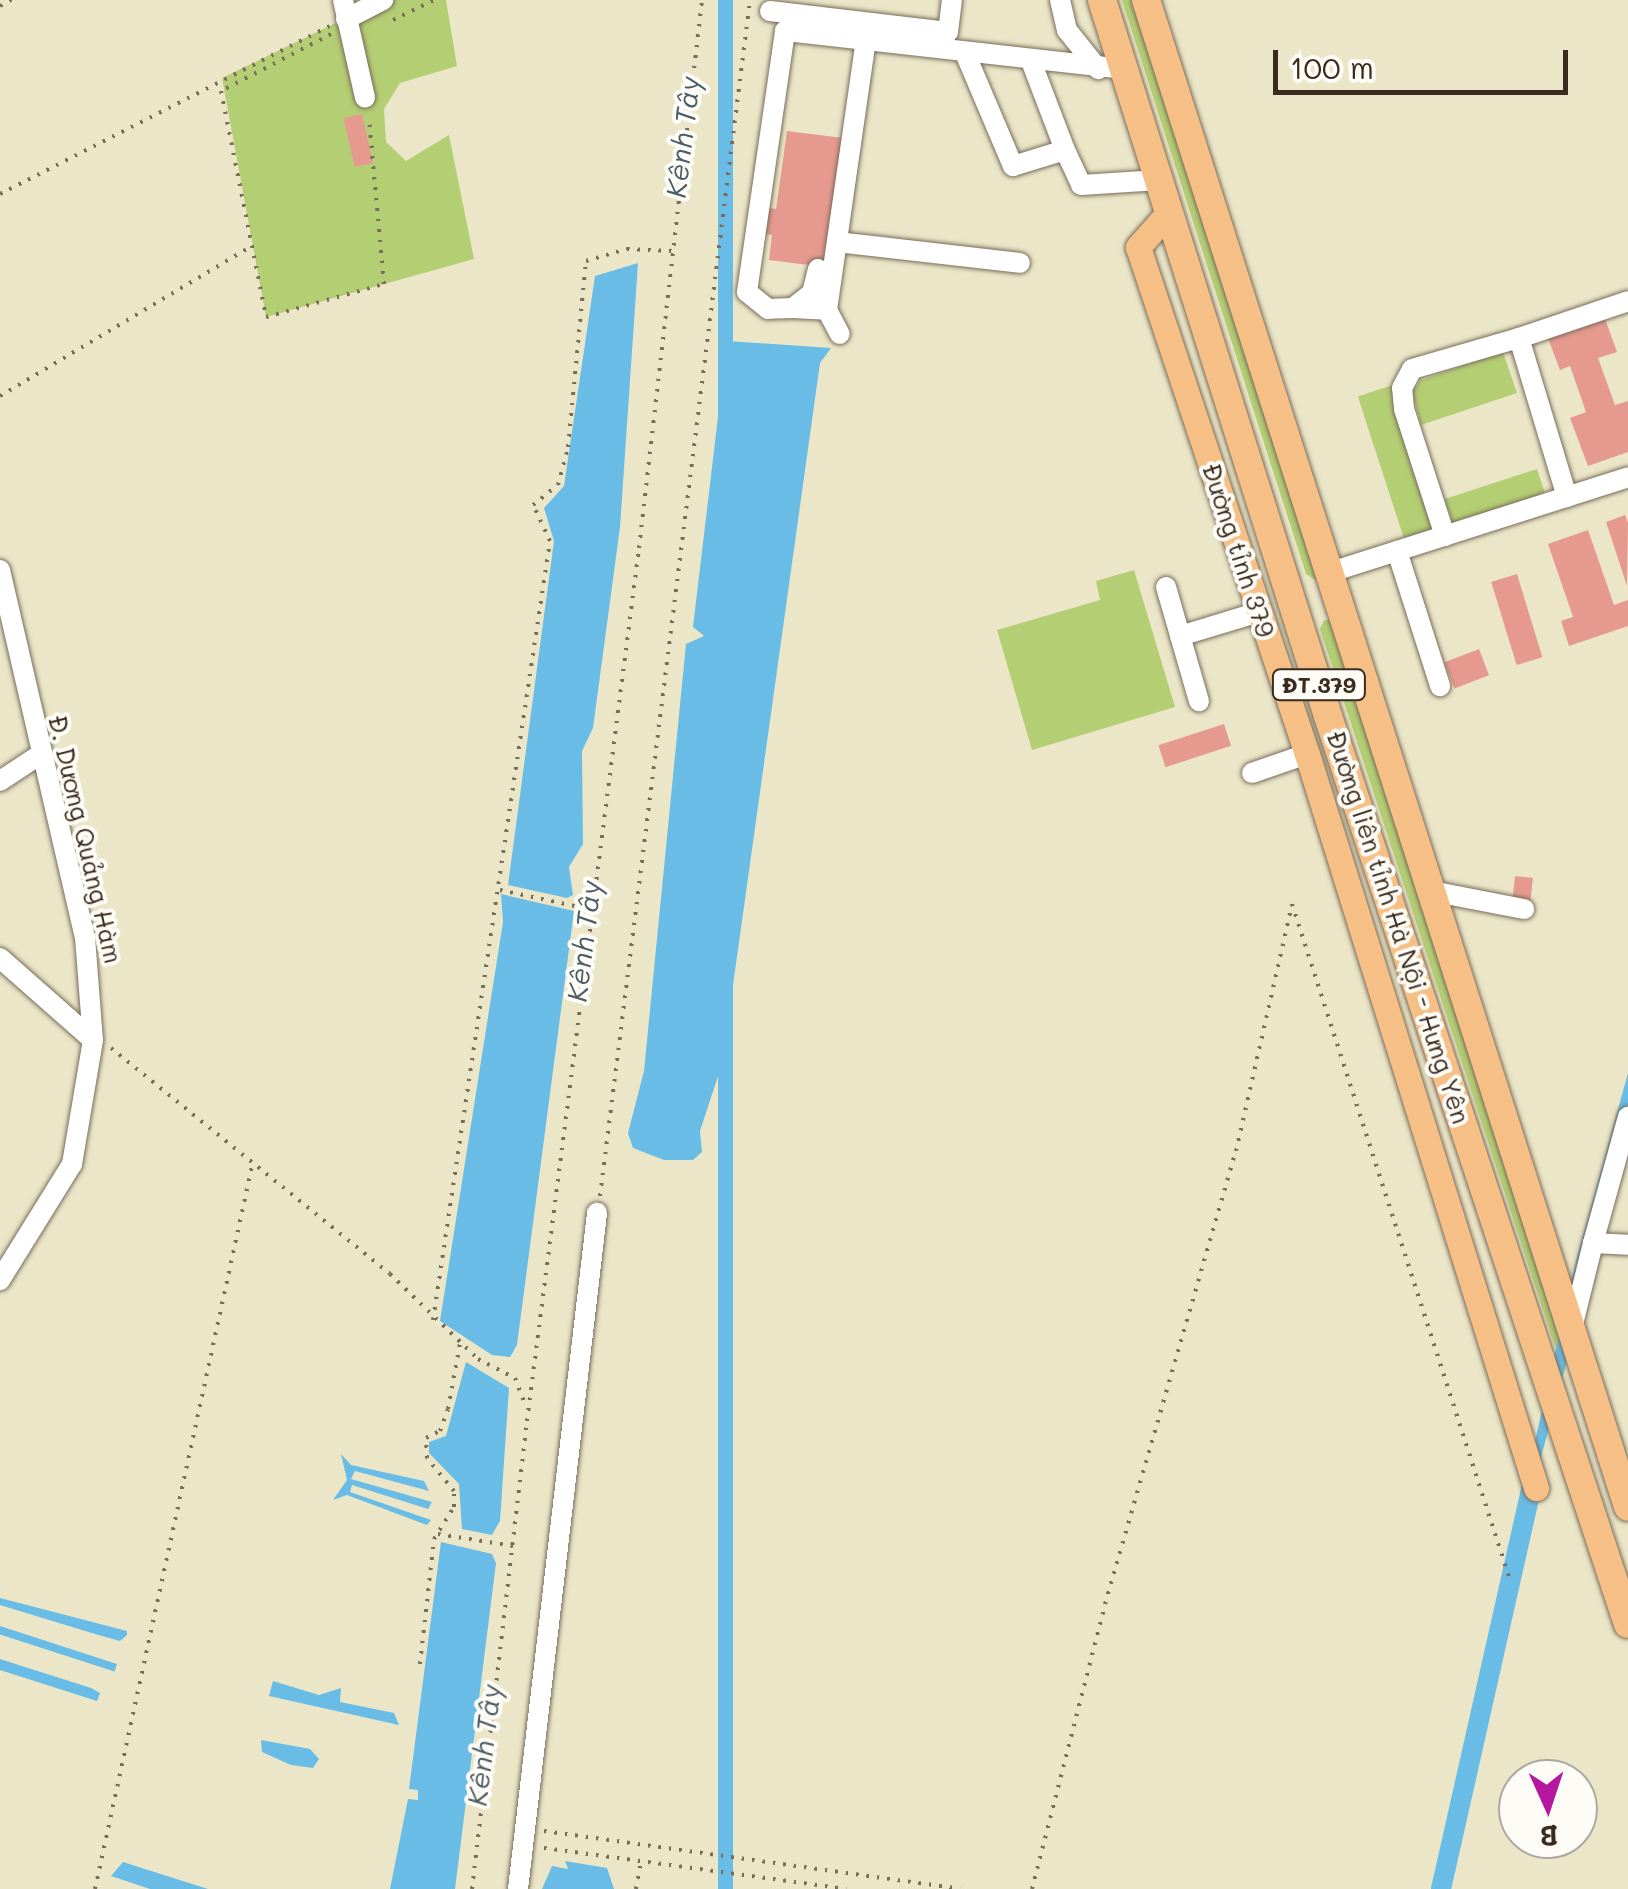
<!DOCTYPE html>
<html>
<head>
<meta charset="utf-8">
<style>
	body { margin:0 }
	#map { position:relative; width:1628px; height:1889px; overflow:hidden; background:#ebe6c8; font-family:Mali,sans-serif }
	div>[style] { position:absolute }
	.green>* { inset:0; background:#b4ce74; transform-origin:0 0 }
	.water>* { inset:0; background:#69bce5; transform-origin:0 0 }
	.canal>* { height:20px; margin:-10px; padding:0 10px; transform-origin:10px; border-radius:10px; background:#69bce5 }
	.building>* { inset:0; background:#e69a8f; transform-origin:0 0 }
	.path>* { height:4px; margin-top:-2px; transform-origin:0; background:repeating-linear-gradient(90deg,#796c5a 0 2.5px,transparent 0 10.5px) }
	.roads { filter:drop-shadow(0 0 2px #796c5a) drop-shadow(0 0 2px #796c5a) }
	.minor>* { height:20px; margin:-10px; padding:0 10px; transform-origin:10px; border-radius:10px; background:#fff }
	.major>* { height:25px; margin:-12.5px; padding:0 12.5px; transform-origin:12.5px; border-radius:12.5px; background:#f5bf86 }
	.highway>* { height:28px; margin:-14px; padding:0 14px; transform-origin:14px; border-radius:14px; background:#f5bf86 }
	span { translate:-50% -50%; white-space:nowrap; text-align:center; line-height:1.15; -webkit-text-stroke:8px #fdfcf7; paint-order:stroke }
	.shield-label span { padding:2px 8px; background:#fdfcf7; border:2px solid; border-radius:8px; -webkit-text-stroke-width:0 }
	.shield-label { font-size:22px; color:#3b2a1e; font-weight:700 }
	.street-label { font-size:25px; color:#3b2a1e }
	.water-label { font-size:28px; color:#4b5d64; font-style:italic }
	.north { position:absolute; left:1498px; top:1759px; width:100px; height:100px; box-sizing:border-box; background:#fdfcf7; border:2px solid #afa8a0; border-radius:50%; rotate:177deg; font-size:28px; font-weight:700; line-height:40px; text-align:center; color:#3b2a1e }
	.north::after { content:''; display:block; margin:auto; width:35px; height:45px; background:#b5179e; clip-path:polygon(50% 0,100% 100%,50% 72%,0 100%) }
	.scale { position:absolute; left:1273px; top:50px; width:295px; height:45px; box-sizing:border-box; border:5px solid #3b2a1e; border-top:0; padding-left:12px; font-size:30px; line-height:35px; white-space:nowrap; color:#3b2a1e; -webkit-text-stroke:8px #fdfcf7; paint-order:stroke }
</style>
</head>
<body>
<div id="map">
	<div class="green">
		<i style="clip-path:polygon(383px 0,446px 0,457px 66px,400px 83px,384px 109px,386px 142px,406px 161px,449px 135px,474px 259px,266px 317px,222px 78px)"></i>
		<i style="clip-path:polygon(1122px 0,1134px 0,1317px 581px,1306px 574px)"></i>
		<i style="clip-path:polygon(1503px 352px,1517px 393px,1421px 425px,1412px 392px,1421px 380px)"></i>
		<i style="left:1393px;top:385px;width:151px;height:37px;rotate:72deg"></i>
		<i style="left:1537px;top:469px;width:32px;height:97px;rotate:72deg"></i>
		<i style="clip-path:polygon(1134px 570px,1175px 707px,1032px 750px,997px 630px,1100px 600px,1096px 581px)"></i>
		<i style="clip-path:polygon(1324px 620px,1331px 620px,1568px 1358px,1564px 1374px,1320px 629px)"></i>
	</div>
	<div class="water">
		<i style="left:718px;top:0;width:15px;height:1903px"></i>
		<i style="clip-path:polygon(638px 263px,620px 527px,593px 728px,582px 751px,583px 844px,569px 867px,573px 895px,567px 898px,508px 885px,554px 541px,544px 508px,564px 486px,595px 276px)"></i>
		<i style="clip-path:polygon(727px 341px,831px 348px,820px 363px,722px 1064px,700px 1131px,702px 1152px,693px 1160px,664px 1160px,633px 1148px,628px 1133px,644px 1071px,686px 644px,704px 636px,693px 627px)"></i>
		<i style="clip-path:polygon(501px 894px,574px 911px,517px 1345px,510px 1357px,492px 1355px,440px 1321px,503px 922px)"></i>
		<i style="clip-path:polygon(1628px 1073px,1628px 1131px,1527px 1510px,1520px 1507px,1577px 1257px)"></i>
		<i style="clip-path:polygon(466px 1362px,509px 1388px,500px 1521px,492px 1535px,462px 1529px,459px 1484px,429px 1453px,429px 1442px,446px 1436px)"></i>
		<i style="clip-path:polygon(341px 1454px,351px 1465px,424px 1481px,429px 1491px,355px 1471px,351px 1479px,432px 1502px,428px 1509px,352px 1485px,350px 1492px,431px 1520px,427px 1525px,347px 1495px,333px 1500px,347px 1480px)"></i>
		<i style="clip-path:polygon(441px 1542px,492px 1554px,496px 1563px,455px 1889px,390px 1889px,408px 1799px,418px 1800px,418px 1790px,409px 1789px)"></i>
		<i style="clip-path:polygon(0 1598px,127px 1631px,127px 1635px,120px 1641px,95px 1634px,0 1605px)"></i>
		<i style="left:0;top:1626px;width:123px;height:8px;rotate:18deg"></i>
		<i style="clip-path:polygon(0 1659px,91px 1688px,100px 1693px,97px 1701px,0 1670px)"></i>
		<i style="clip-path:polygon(273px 1681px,319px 1695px,341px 1688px,340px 1702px,394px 1713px,399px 1725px,269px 1696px)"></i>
		<i style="clip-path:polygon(261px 1740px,310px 1749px,319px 1759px,313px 1768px,291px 1765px,262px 1752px)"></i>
		<i style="clip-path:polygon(565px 1861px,607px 1868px,614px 1889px,542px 1889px,552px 1866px,568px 1869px)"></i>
		<i style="clip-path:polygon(123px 1862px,208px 1889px,150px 1889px,111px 1876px)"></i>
	</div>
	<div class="canal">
		<i style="left:1441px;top:1889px;width:413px;rotate:-77.3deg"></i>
	</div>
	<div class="building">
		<i style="left:362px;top:114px;width:50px;height:19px;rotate:77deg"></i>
		<i style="clip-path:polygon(787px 131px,843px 138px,825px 267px,769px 260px,772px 235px,759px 233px,763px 207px,776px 209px)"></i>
		<i style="clip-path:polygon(1603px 313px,1617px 352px,1598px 358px,1615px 405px,1628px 401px,1628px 452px,1588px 466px,1570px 418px,1586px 412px,1570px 366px,1560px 370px,1546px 333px)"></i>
		<i style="clip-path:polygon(1625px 515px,1628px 523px,1627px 586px,1606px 522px)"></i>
		<i style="clip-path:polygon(1588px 530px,1614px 605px,1628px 600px,1628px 626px,1569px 646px,1561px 621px,1573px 617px,1548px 544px)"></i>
		<i style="left:1517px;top:574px;width:87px;height:27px;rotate:73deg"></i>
		<i style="left:1479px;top:649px;width:28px;height:37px;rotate:69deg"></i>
		<i style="left:1224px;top:724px;width:23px;height:69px;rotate:72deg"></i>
		<i style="left:1515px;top:876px;width:18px;height:24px;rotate:6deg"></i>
	</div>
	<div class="path">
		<i style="left:0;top:6px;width:13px;rotate:-29deg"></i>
		<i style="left:393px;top:20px;width:46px;rotate:-26deg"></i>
		<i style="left:331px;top:34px;width:124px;rotate:152.6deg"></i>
		<i style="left:221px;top:91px;width:230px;rotate:78.7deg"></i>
		<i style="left:266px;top:317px;width:123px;rotate:-15.6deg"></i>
		<i style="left:384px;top:284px;width:167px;rotate:-95.2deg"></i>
		<i style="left:0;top:194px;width:370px;rotate:-27deg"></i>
		<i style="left:0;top:396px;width:293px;rotate:-30.8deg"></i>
		<i style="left:500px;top:890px;width:95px;rotate:12.1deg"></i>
		<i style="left:111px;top:1048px;width:359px;rotate:39deg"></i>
		<i style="left:390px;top:1274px;width:122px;rotate:44deg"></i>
		<i style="left:478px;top:1359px;width:42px;rotate:27.2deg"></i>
		<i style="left:515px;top:1378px;width:31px;rotate:69deg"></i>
		<i style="left:600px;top:1196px;width:1205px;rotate:-82.85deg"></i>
		<i style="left:433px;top:1320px;width:788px;rotate:-81.46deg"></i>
		<i style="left:550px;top:541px;width:40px;rotate:-115deg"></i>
		<i style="left:533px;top:505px;width:32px;rotate:-39deg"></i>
		<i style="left:558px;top:485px;width:39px;rotate:-75deg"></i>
		<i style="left:568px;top:447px;width:187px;rotate:-84.5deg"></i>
		<i style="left:586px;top:261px;width:43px;rotate:-16.3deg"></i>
		<i style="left:627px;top:249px;width:46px;rotate:2.5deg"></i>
		<i style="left:527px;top:1421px;width:880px;rotate:-82.69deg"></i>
		<i style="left:639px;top:548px;width:552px;rotate:-83.44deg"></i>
		<i style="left:438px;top:1534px;width:76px;rotate:9.1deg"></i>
		<i style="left:420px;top:1664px;width:126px;rotate:-83.6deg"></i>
		<i style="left:434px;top:1539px;width:38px;rotate:-58deg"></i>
		<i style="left:454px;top:1507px;width:16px;rotate:-90deg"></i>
		<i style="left:454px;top:1491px;width:43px;rotate:-129.3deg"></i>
		<i style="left:427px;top:1458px;width:20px;rotate:-93deg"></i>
		<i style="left:426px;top:1438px;width:16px;rotate:-27deg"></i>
		<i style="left:440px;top:1431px;width:23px;rotate:-70deg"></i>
		<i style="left:448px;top:1409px;width:72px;rotate:-79.6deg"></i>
		<i style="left:544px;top:1831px;width:420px;rotate:7.9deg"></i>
		<i style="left:544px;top:1848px;width:305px;rotate:7.7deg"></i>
		<i style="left:95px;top:1889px;width:745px;rotate:-77.75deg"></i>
		<i style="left:472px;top:1889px;width:471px;rotate:-83.3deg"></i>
		<i style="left:636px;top:1889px;width:28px;rotate:-80deg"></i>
		<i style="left:1032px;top:1889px;width:294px;rotate:-75.6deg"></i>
		<i style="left:1105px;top:1604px;width:472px;rotate:-73.9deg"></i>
		<i style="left:1236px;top:1151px;width:253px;rotate:-77.2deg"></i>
		<i style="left:1292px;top:904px;width:707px;rotate:72.13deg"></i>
	</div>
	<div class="roads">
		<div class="minor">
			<i style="left:343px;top:0;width:100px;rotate:77.3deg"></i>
			<i style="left:1060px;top:0;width:31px;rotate:77deg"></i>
			<i style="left:1067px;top:30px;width:50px;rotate:51.5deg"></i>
			<i style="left:770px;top:11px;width:179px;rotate:6.7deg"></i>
			<i style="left:948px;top:32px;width:32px;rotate:-83deg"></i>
			<i style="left:346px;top:19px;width:42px;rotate:-27.2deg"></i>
			<i style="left:965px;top:53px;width:123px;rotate:67deg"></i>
			<i style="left:1013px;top:166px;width:54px;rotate:-17.1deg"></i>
			<i style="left:1065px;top:150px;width:38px;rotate:65deg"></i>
			<i style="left:1081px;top:185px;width:78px;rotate:-3.7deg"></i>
			<i style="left:1031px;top:61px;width:95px;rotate:69.1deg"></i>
			<i style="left:837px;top:242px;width:184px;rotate:6.5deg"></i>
			<i style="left:818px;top:269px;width:25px;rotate:104deg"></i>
			<i style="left:812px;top:293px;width:24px;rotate:142deg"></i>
			<i style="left:793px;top:308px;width:25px;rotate:178deg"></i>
			<i style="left:768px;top:309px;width:27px;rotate:-141deg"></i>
			<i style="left:747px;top:292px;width:264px;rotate:-81.7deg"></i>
			<i style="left:785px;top:31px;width:341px;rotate:6.4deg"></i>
			<i style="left:793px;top:308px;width:34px;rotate:3deg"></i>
			<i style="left:827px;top:310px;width:272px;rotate:-81.8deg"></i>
			<i style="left:827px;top:310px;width:27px;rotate:62deg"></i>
			<i style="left:1519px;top:338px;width:115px;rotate:-18.7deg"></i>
			<i style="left:1445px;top:536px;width:133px;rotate:-107.9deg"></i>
			<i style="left:1404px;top:409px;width:21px;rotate:-95deg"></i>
			<i style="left:1402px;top:388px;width:21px;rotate:-62deg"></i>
			<i style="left:1412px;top:369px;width:111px;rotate:-16.2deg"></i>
			<i style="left:1519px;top:338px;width:166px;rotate:73.2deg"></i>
			<i style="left:1397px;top:551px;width:142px;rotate:72.3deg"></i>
			<i style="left:0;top:570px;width:377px;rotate:77deg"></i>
			<i style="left:85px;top:937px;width:103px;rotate:85.6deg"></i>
			<i style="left:93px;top:1040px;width:126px;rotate:99.6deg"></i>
			<i style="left:72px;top:1164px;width:137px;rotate:121.8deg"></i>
			<i style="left:1328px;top:573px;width:315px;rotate:-17.7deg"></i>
			<i style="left:1166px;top:587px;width:119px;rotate:73.9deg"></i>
			<i style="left:1180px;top:636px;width:83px;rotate:-16.9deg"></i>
			<i style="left:1252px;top:773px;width:58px;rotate:-19.1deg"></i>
			<i style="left:0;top:781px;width:49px;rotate:-33.4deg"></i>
			<i style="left:1431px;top:891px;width:95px;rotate:11deg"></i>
			<i style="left:0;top:958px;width:124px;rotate:41.4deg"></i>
			<i style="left:1593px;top:1243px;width:131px;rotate:-74.5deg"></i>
			<i style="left:1572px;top:1328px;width:88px;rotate:-76.1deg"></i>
			<i style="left:1593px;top:1243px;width:35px;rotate:3deg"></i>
			<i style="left:518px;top:1889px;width:681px;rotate:-83.33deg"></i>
		</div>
		<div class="major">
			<i style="left:1169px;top:212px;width:47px;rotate:131.5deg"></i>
			<i style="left:1138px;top:247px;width:534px;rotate:71.57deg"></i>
			<i style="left:1307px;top:754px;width:769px;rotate:72.67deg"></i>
		</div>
		<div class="highway">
			<i style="left:1102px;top:0;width:751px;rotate:72.48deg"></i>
			<i style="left:1328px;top:716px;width:956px;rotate:71.72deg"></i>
			<i style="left:1146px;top:0;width:1582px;rotate:72.26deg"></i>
		</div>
	</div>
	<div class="shield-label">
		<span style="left:1319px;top:685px">ĐT.379</span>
	</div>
	<div class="street-label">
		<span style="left:1239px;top:550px;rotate:72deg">Đường tỉnh 379</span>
		<span style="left:86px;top:839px;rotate:77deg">Đ. Dương Quảng Hàm</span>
		<span style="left:1399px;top:927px;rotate:72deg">Đường liên tỉnh Hà Nội - Hưng Yên</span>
	</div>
	<div class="water-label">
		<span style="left:682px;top:137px;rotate:-83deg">Kênh Tây</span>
		<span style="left:583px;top:941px;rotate:-83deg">Kênh Tây</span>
		<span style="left:483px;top:1745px;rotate:-83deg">Kênh Tây</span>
	</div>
	<div class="north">B</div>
	<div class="scale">100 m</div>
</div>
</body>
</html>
